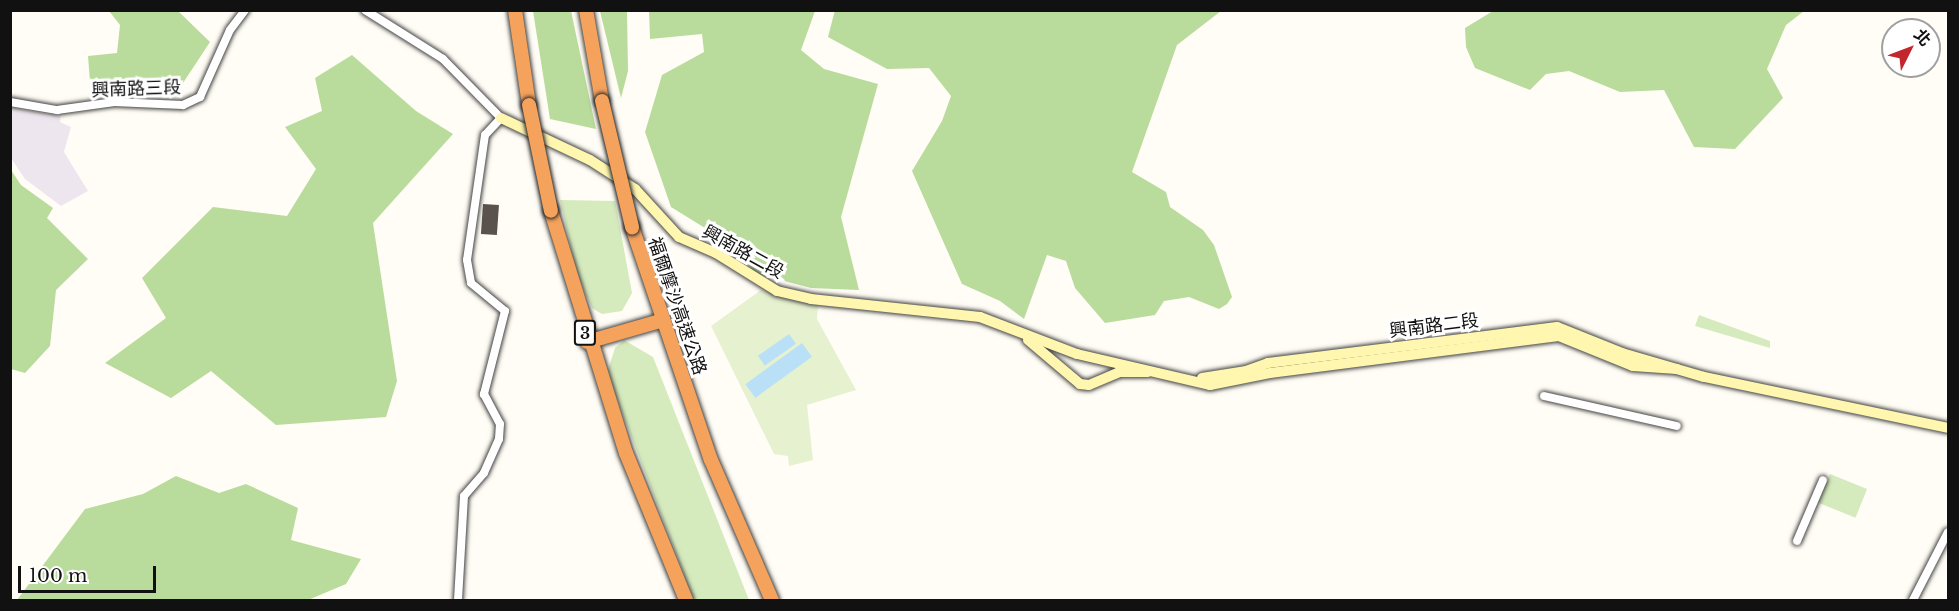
<!DOCTYPE html>
<html>
<head>
<meta charset="utf-8">
<style>
	body { margin:0 }
	#map { position:relative; width:1959px; height:611px; overflow:hidden; background:#fffdf5; font-family:"Libre Baskerville","Noto Sans TC",serif }
	div>[style] { position:absolute }
	.industrial>* { inset:0; background:#eee6ef }
	.green>* { inset:0; background:#d5ebbd; transform-origin:0 0 }
	.forest>* { inset:0; background:#b9dc9c }
	.pitch>* { inset:0; background:#e6f2cf }
	.water>* { inset:0; background:#b9e0f7; transform-origin:0 0 }
	.building>* { inset:0; background:#5a524d; transform-origin:0 0 }
	.roads { filter:drop-shadow(0 0 2px #444) drop-shadow(0 0 2px #444) }
	.street>* { height:8px; margin:-4px; padding:0 4px; transform-origin:4px; border-radius:4px; background:#fff }
	.secondary>* { height:10px; margin:-5px; padding:0 5px; transform-origin:5px; border-radius:5px; background:#fff6b0 }
	.highway>* { height:14px; margin:-7px; padding:0 7px; transform-origin:7px; border-radius:7px; background:#f5a25d }
	.bridges { filter:drop-shadow(0 0 2px #222) drop-shadow(0 0 2px #222) }
	.highway-bridge>* { height:14px; margin:-7px; padding:0 7px; transform-origin:7px; border-radius:7px; background:#f5a25d }
	span { translate:-50% -50%; white-space:nowrap; text-align:center; line-height:1.15; -webkit-text-stroke:6px #fff; paint-order:stroke }
	.shield-label span { padding:2px 4px; background:#fff; border:2px solid; border-radius:4px; -webkit-text-stroke-width:0 }
	.shield-label { font-size:16px; color:#111; font-weight:700 }
	.street-label { font-size:18px; color:#111 }
	.frame { position:absolute; inset:0; border:12px solid #111; pointer-events:none }
	.north { position:absolute; left:1881px; top:18px; width:60px; height:60px; box-sizing:border-box; background:#fff; border:2px solid #a0a0a0; border-radius:50%; rotate:48deg; font-size:16px; font-weight:700; line-height:24px; text-align:center; color:#111 }
	.north::after { content:''; display:block; margin:auto; width:21px; height:27px; background:#c4262e; clip-path:polygon(50% 0,100% 100%,50% 72%,0 100%) }
	.scale { position:absolute; left:18px; top:566px; width:138px; height:27px; box-sizing:border-box; border:3px solid #111; border-top:0; padding-left:8px; font-size:18px; line-height:21px; white-space:nowrap; color:#111; -webkit-text-stroke:4px #fff; paint-order:stroke }
</style>
</head>
<body>
<div id="map">
	<div class="industrial">
		<i style="clip-path:polygon(11px 108px,61px 116px,60px 122px,71px 127px,64px 152px,88px 191px,61px 206px,25px 179px,11px 158px)"></i>
	</div>
	<div class="green">
		<i style="clip-path:polygon(560px 200px,615px 201px,632px 293px,622px 311px,602px 314px,592px 308px,577px 274px)"></i>
		<i style="clip-path:polygon(1699px 315px,1770px 341px,1770px 348px,1695px 326px)"></i>
		<i style="clip-path:polygon(624px 340px,653px 357px,749px 600px,694px 600px,607px 373px,615px 348px)"></i>
		<i style="left:1830px;top:474px;width:40px;height:31px;rotate:22deg"></i>
	</div>
	<div class="forest">
		<i style="clip-path:polygon(835px 10px,1221px 11px,1177px 45px,1132px 172px,1166px 192px,1170px 207px,1203px 230px,1214px 245px,1232px 297px,1227px 304px,1219px 309px,1189px 297px,1164px 301px,1155px 315px,1105px 323px,1075px 288px,1066px 261px,1047px 255px,1024px 319px,1000px 301px,962px 284px,912px 171px,942px 121px,951px 96px,929px 68px,887px 69px,828px 37px)"></i>
		<i style="clip-path:polygon(109px 11px,178px 11px,210px 42px,183px 83px,90px 82px,88px 56px,117px 53px,120px 25px)"></i>
		<i style="clip-path:polygon(533px 11px,571px 11px,596px 129px,550px 119px)"></i>
		<i style="clip-path:polygon(600px 11px,627px 11px,628px 71px,621px 98px)"></i>
		<i style="clip-path:polygon(649px 11px,815px 11px,801px 50px,824px 69px,878px 84px,841px 217px,859px 290px,811px 288px,757px 274px,726px 241px,671px 207px,645px 132px,662px 75px,704px 52px,702px 34px,650px 39px)"></i>
		<i style="clip-path:polygon(1493px 11px,1493px 10px,1804px 11px,1786px 25px,1767px 69px,1783px 98px,1735px 149px,1694px 147px,1664px 90px,1620px 92px,1569px 71px,1546px 74px,1530px 90px,1475px 68px,1466px 47px,1465px 28px)"></i>
		<i style="clip-path:polygon(352px 55px,416px 111px,453px 134px,373px 223px,397px 381px,386px 417px,276px 425px,211px 371px,171px 398px,105px 363px,166px 318px,142px 278px,213px 207px,287px 216px,316px 169px,285px 127px,322px 111px,315px 78px)"></i>
		<i style="clip-path:polygon(11px 170px,21px 185px,53px 208px,47px 218px,88px 259px,56px 290px,50px 346px,25px 373px,11px 369px)"></i>
		<i style="clip-path:polygon(176px 476px,219px 493px,246px 484px,298px 508px,291px 540px,361px 559px,346px 584px,308px 600px,17px 600px,85px 509px,143px 494px)"></i>
	</div>
	<div class="pitch">
		<i style="clip-path:polygon(761px 290px,818px 305px,817px 319px,856px 390px,807px 405px,813px 460px,789px 466px,788px 456px,774px 454px,711px 326px)"></i>
	</div>
	<div class="water">
		<i style="left:789px;top:334px;width:12px;height:38px;rotate:55deg"></i>
		<i style="left:802px;top:343px;width:17px;height:70px;rotate:54deg"></i>
	</div>
	<div class="building">
		<i style="left:483px;top:204px;width:16px;height:30px;rotate:4deg"></i>
	</div>
	<div class="roads">
		<div class="street">
			<i style="left:365px;top:10px;width:92px;rotate:32.1deg"></i>
			<i style="left:443px;top:59px;width:83px;rotate:45.5deg"></i>
			<i style="left:501px;top:118px;width:23px;rotate:133deg"></i>
			<i style="left:485px;top:135px;width:126px;rotate:98.2deg"></i>
			<i style="left:467px;top:260px;width:23px;rotate:80deg"></i>
			<i style="left:471px;top:283px;width:44px;rotate:39.5deg"></i>
			<i style="left:505px;top:311px;width:86px;rotate:104.2deg"></i>
			<i style="left:484px;top:394px;width:34px;rotate:62deg"></i>
			<i style="left:500px;top:424px;width:15px;rotate:94deg"></i>
			<i style="left:499px;top:439px;width:37px;rotate:114deg"></i>
			<i style="left:484px;top:473px;width:30px;rotate:131deg"></i>
			<i style="left:464px;top:496px;width:104px;rotate:93.3deg"></i>
			<i style="left:10px;top:102px;width:48px;rotate:9.7deg"></i>
			<i style="left:57px;top:110px;width:58px;rotate:-8deg"></i>
			<i style="left:114px;top:102px;width:69px;rotate:2.5deg"></i>
			<i style="left:183px;top:105px;width:19px;rotate:-25deg"></i>
			<i style="left:200px;top:97px;width:73px;rotate:-65.9deg"></i>
			<i style="left:230px;top:30px;width:25px;rotate:-53deg"></i>
			<i style="left:1544px;top:396px;width:136px;rotate:12.7deg"></i>
			<i style="left:1797px;top:541px;width:66px;rotate:-66.9deg"></i>
			<i style="left:1913px;top:600px;width:76px;rotate:-62.8deg"></i>
		</div>
		<div class="secondary">
			<i style="left:501px;top:118px;width:98px;rotate:25.3deg"></i>
			<i style="left:590px;top:160px;width:54px;rotate:32.8deg"></i>
			<i style="left:635px;top:189px;width:65px;rotate:47.5deg"></i>
			<i style="left:679px;top:237px;width:40px;rotate:23.4deg"></i>
			<i style="left:716px;top:253px;width:72px;rotate:31.9deg"></i>
			<i style="left:777px;top:291px;width:35px;rotate:13deg"></i>
			<i style="left:811px;top:299px;width:170px;rotate:6.1deg"></i>
			<i style="left:980px;top:317px;width:104px;rotate:20.9deg"></i>
			<i style="left:1077px;top:354px;width:137px;rotate:13.1deg"></i>
			<i style="left:1210px;top:385px;width:61px;rotate:-11.3deg"></i>
			<i style="left:1270px;top:373px;width:291px;rotate:-7.3deg"></i>
			<i style="left:1559px;top:336px;width:80px;rotate:22.1deg"></i>
			<i style="left:1633px;top:366px;width:44px;rotate:3.9deg"></i>
			<i style="left:1028px;top:340px;width:68px;rotate:40.2deg"></i>
			<i style="left:1080px;top:384px;width:9px;rotate:6deg"></i>
			<i style="left:1089px;top:385px;width:33px;rotate:-23deg"></i>
			<i style="left:1119px;top:372px;width:29px"></i>
			<i style="left:1202px;top:378px;width:45px;rotate:-9deg"></i>
			<i style="left:1246px;top:371px;width:23px;rotate:-20deg"></i>
			<i style="left:1268px;top:363px;width:291px;rotate:-7.1deg"></i>
			<i style="left:1557px;top:327px;width:70px;rotate:21.8deg"></i>
			<i style="left:1622px;top:353px;width:85px;rotate:16.3deg"></i>
			<i style="left:1704px;top:377px;width:249px;rotate:11.8deg"></i>
		</div>
		<div class="highway">
			<i style="left:515px;top:10px;width:96px;rotate:81.6deg"></i>
			<i style="left:586px;top:10px;width:92px;rotate:80deg"></i>
			<i style="left:551px;top:211px;width:253px;rotate:72.8deg"></i>
			<i style="left:626px;top:453px;width:159px;rotate:67.8deg"></i>
			<i style="left:632px;top:227px;width:246px;rotate:71.3deg"></i>
			<i style="left:711px;top:460px;width:153px;rotate:66.5deg"></i>
			<i style="left:587px;top:342px;width:79px;rotate:-16.1deg"></i>
		</div>
	</div>
	<div class="bridges">
		<div class="highway-bridge">
			<i style="left:602px;top:101px;width:130px;rotate:76.6deg"></i>
			<i style="left:529px;top:105px;width:108px;rotate:78.3deg"></i>
		</div>
	</div>
	<div class="shield-label">
		<span style="left:585px;top:333px">3</span>
	</div>
	<div class="street-label">
		<span style="left:136px;top:89px;rotate:-2deg">興南路三段</span>
		<span style="left:743px;top:252px;rotate:29deg">興南路二段</span>
		<span style="left:677px;top:306px;rotate:71deg">福爾摩沙高速公路</span>
		<span style="left:1434px;top:326px;rotate:-7deg">興南路二段</span>
	</div>
	<div class="frame"></div>
	<div class="north">北</div>
	<div class="scale">100 m</div>
</div>
</body>
</html>
